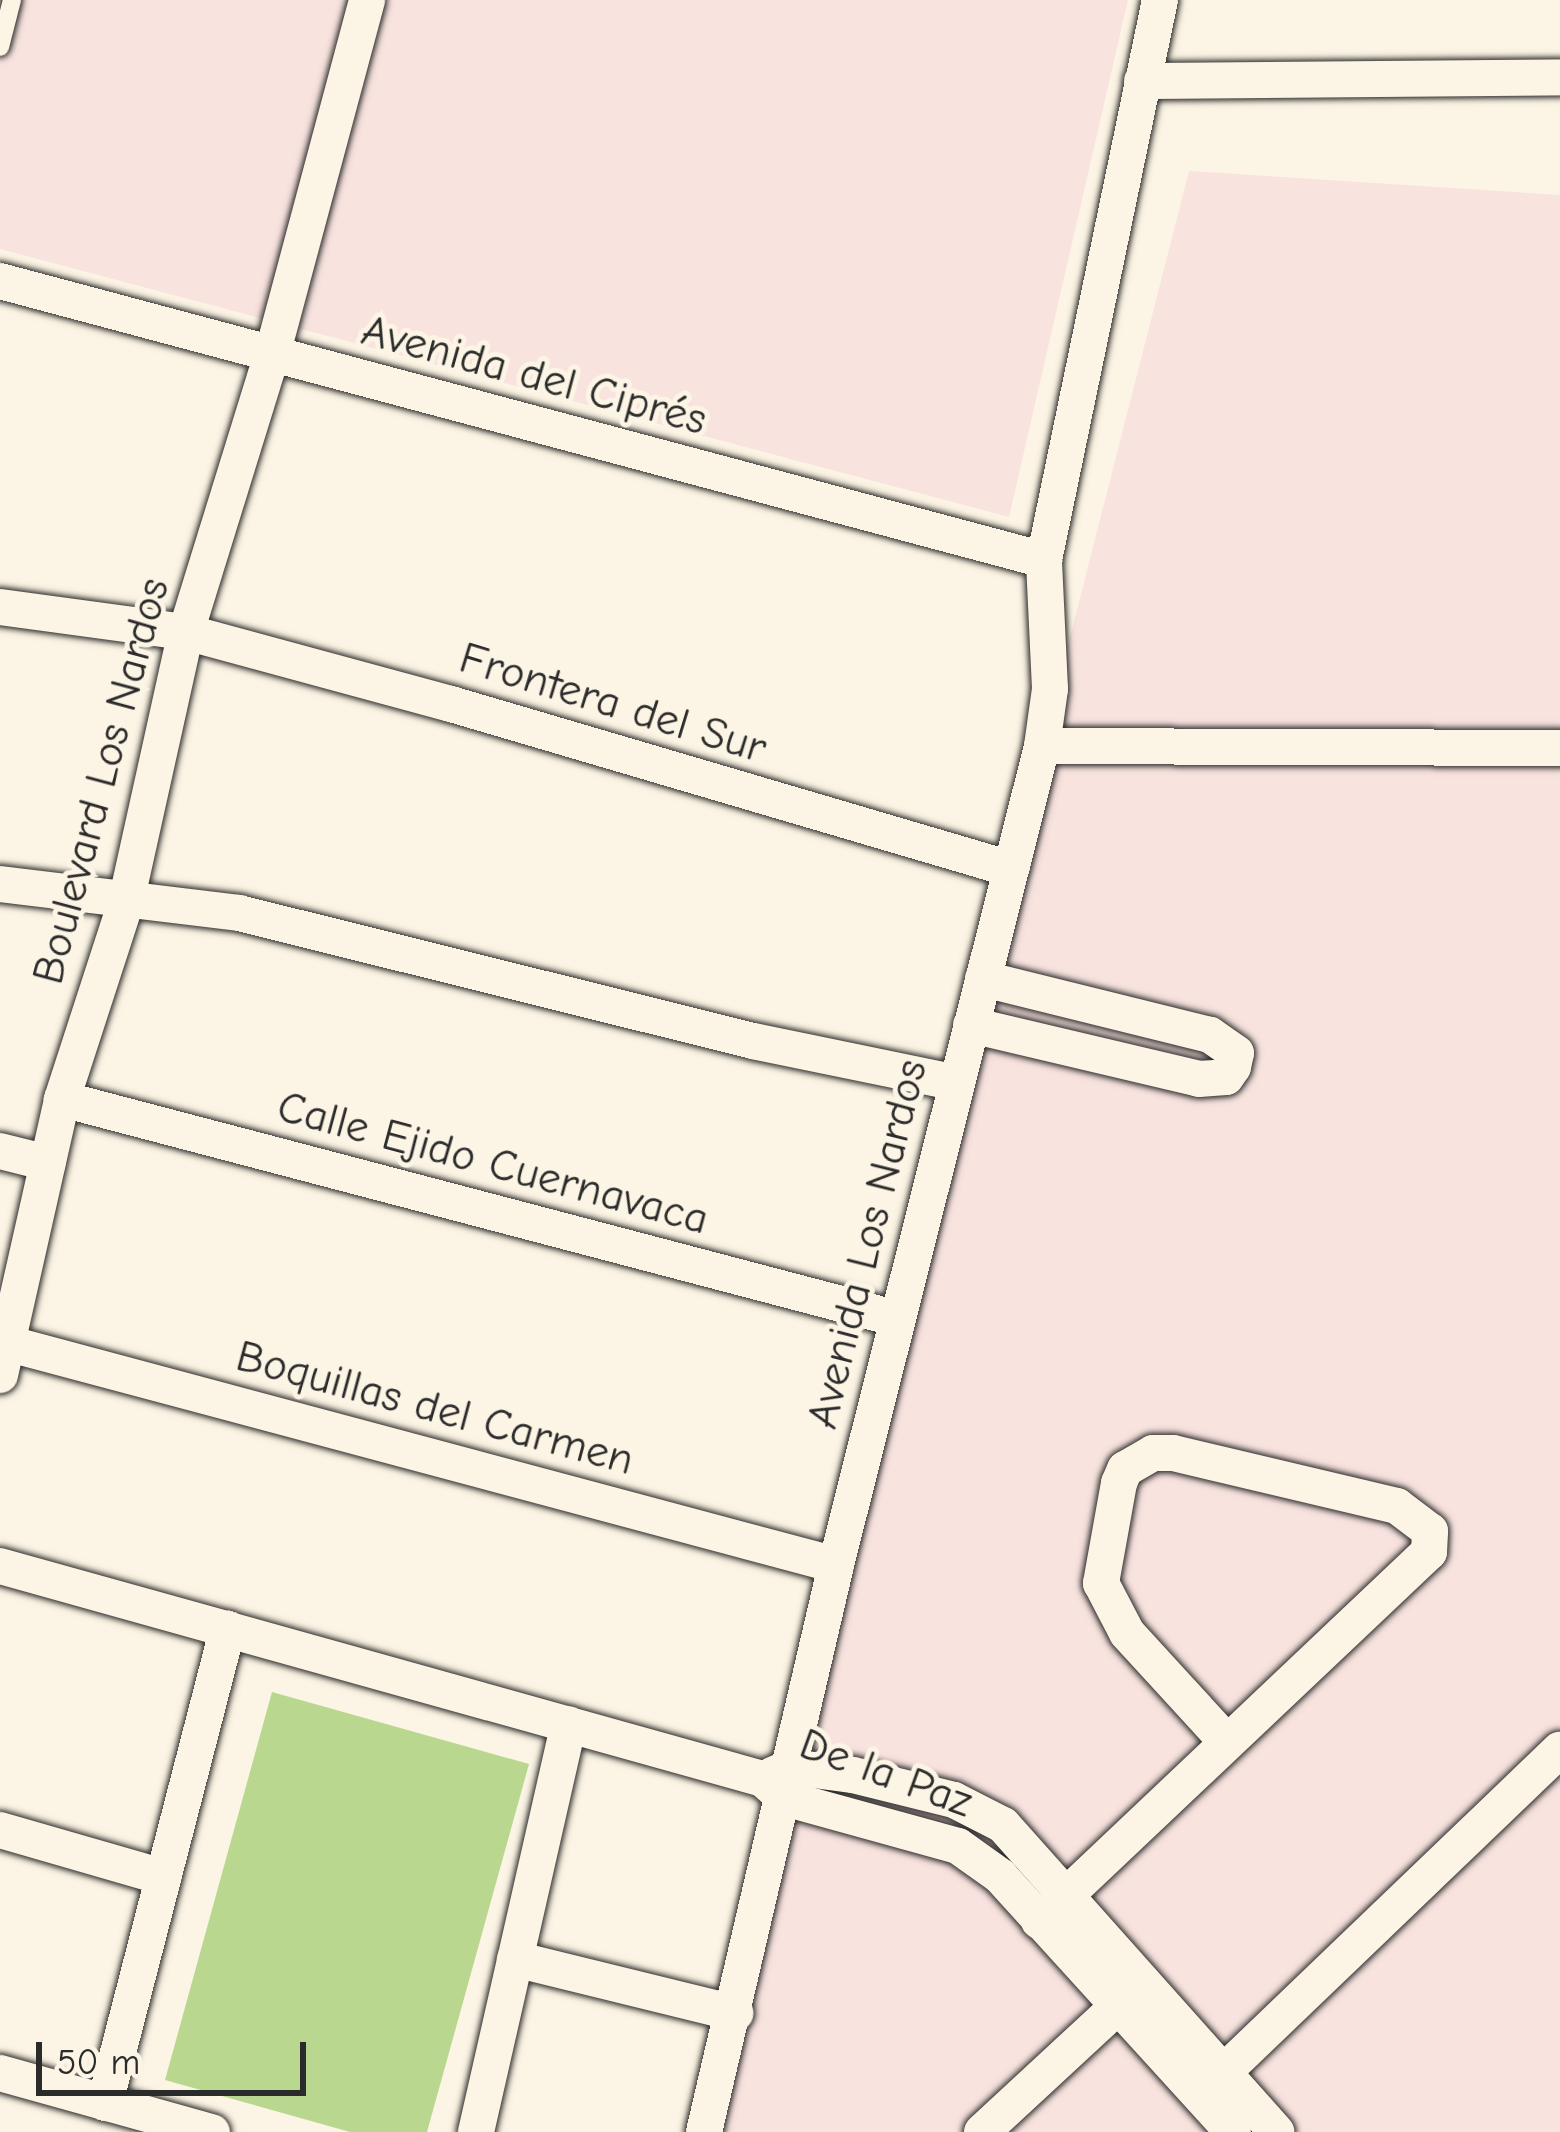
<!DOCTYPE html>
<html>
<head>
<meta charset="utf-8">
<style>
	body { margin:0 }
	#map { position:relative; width:1560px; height:2132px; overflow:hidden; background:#fcf5e5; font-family:"Comic Neue",sans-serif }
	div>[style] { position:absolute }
	.built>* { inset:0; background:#f8e3df }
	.green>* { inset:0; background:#bad78f }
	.roads { filter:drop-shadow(0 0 3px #2b2b2b) drop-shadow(0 0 3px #2b2b2b) }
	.service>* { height:18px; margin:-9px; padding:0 9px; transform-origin:9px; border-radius:9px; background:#fcf5e5 }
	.minor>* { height:36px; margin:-18px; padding:0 18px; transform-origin:18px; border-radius:18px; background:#fcf5e5 }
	span { translate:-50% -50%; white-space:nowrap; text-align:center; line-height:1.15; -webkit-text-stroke:10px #fcf5e5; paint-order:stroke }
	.street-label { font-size:45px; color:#2b2b2b }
	.scale { position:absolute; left:36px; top:2042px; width:270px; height:54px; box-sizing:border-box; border:6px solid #2b2b2b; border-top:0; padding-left:15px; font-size:36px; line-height:42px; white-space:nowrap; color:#2b2b2b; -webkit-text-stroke:9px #fcf5e5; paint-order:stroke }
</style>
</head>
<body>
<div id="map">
	<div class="built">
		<i style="clip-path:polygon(0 0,1128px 0,1009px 517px,0 249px)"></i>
		<i style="clip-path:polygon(1189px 171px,1560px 195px,1560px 2132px,708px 2132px,971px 1025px)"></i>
	</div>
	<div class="green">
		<i style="clip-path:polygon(272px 1692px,529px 1764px,427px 2132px,350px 2132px,165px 2080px)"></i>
	</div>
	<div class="roads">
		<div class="service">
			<i style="left:0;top:47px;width:49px;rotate:-75.7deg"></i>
		</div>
		<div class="minor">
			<i style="left:1142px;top:81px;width:418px;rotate:-0.5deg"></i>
			<i style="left:0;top:281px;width:1081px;rotate:14.96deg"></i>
			<i style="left:0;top:607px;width:188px;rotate:7.7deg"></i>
			<i style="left:186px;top:632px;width:275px;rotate:15.2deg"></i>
			<i style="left:451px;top:704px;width:584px;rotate:16.42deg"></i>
			<i style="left:1042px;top:746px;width:518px;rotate:0.22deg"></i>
			<i style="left:0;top:884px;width:241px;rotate:6.9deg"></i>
			<i style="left:239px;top:913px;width:530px;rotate:13.98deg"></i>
			<i style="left:753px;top:1041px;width:208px;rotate:11.6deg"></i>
			<i style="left:971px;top:1025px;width:234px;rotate:13.3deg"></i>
			<i style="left:1199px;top:1079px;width:27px;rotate:-4deg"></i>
			<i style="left:1226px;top:1077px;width:12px;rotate:-55deg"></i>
			<i style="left:1233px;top:1067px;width:14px;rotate:-78deg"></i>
			<i style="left:1236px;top:1053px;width:32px;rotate:-145deg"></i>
			<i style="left:1210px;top:1035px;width:234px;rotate:-166.1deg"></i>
			<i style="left:62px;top:1099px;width:864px;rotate:14.74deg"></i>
			<i style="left:0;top:1151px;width:49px;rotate:14deg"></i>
			<i style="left:10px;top:1344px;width:855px;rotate:14.98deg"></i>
			<i style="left:0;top:1375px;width:283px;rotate:-77.3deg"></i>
			<i style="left:62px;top:1099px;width:207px;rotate:-72deg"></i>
			<i style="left:126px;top:902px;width:277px;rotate:-77.5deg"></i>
			<i style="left:186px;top:632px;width:290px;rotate:-72.8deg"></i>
			<i style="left:272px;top:355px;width:367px;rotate:-75deg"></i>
			<i style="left:0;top:1566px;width:792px;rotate:15.6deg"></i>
			<i style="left:763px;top:1779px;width:28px;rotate:42deg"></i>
			<i style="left:784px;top:1798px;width:180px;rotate:15.4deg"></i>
			<i style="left:958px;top:1846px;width:52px;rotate:35.5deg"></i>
			<i style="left:1000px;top:1876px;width:346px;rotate:47.7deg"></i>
			<i style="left:772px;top:1775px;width:21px;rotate:-23deg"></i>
			<i style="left:791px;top:1767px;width:63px;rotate:7.4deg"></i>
			<i style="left:853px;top:1775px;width:104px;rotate:13.9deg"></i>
			<i style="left:954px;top:1800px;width:55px;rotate:27deg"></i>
			<i style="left:1003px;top:1825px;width:411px;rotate:48.3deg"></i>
			<i style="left:0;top:1830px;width:170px;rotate:16.1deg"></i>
			<i style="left:1039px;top:1921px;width:537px;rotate:-43.42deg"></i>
			<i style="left:1429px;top:1552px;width:21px;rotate:-87deg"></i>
			<i style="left:1430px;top:1531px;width:41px;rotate:-142.9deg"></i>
			<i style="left:1397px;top:1506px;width:230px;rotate:-166.7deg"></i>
			<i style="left:1173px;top:1453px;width:20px;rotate:180deg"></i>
			<i style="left:1153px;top:1453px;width:32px;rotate:150deg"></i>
			<i style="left:1125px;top:1469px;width:15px;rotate:113deg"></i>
			<i style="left:1119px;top:1483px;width:102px;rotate:100.2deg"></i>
			<i style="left:1101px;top:1583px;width:56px;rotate:62.5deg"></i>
			<i style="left:1127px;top:1633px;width:148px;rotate:47.5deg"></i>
			<i style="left:515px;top:1959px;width:227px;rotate:13.8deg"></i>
			<i style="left:0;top:2073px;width:220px;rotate:15.6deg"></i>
			<i style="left:1206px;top:2089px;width:490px;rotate:-43.8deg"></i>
			<i style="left:105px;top:2103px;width:490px;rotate:-75.5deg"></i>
			<i style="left:476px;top:2132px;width:418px;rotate:-77.2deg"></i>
			<i style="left:704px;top:2132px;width:582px;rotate:-76.89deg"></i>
			<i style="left:836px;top:1565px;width:845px;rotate:-75.88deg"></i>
			<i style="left:1042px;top:746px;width:58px;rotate:-82deg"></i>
			<i style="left:1050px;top:689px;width:129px;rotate:-92.7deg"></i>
			<i style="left:1044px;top:560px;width:572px;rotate:-78.3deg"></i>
			<i style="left:982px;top:2132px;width:205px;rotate:-42.8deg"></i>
		</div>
	</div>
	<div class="street-label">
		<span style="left:534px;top:375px;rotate:15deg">Avenida del Ciprés</span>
		<span style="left:613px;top:703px;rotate:17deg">Frontera del Sur</span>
		<span style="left:101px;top:781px;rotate:-75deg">Boulevard Los Nardos</span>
		<span style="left:493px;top:1163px;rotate:15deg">Calle Ejido Cuernavaca</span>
		<span style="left:867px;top:1244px;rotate:-76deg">Avenida Los Nardos</span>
		<span style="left:435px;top:1408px;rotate:15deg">Boquillas del Carmen</span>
		<span style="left:886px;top:1773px;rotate:20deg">De la Paz</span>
	</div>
	<div class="scale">50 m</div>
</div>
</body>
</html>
